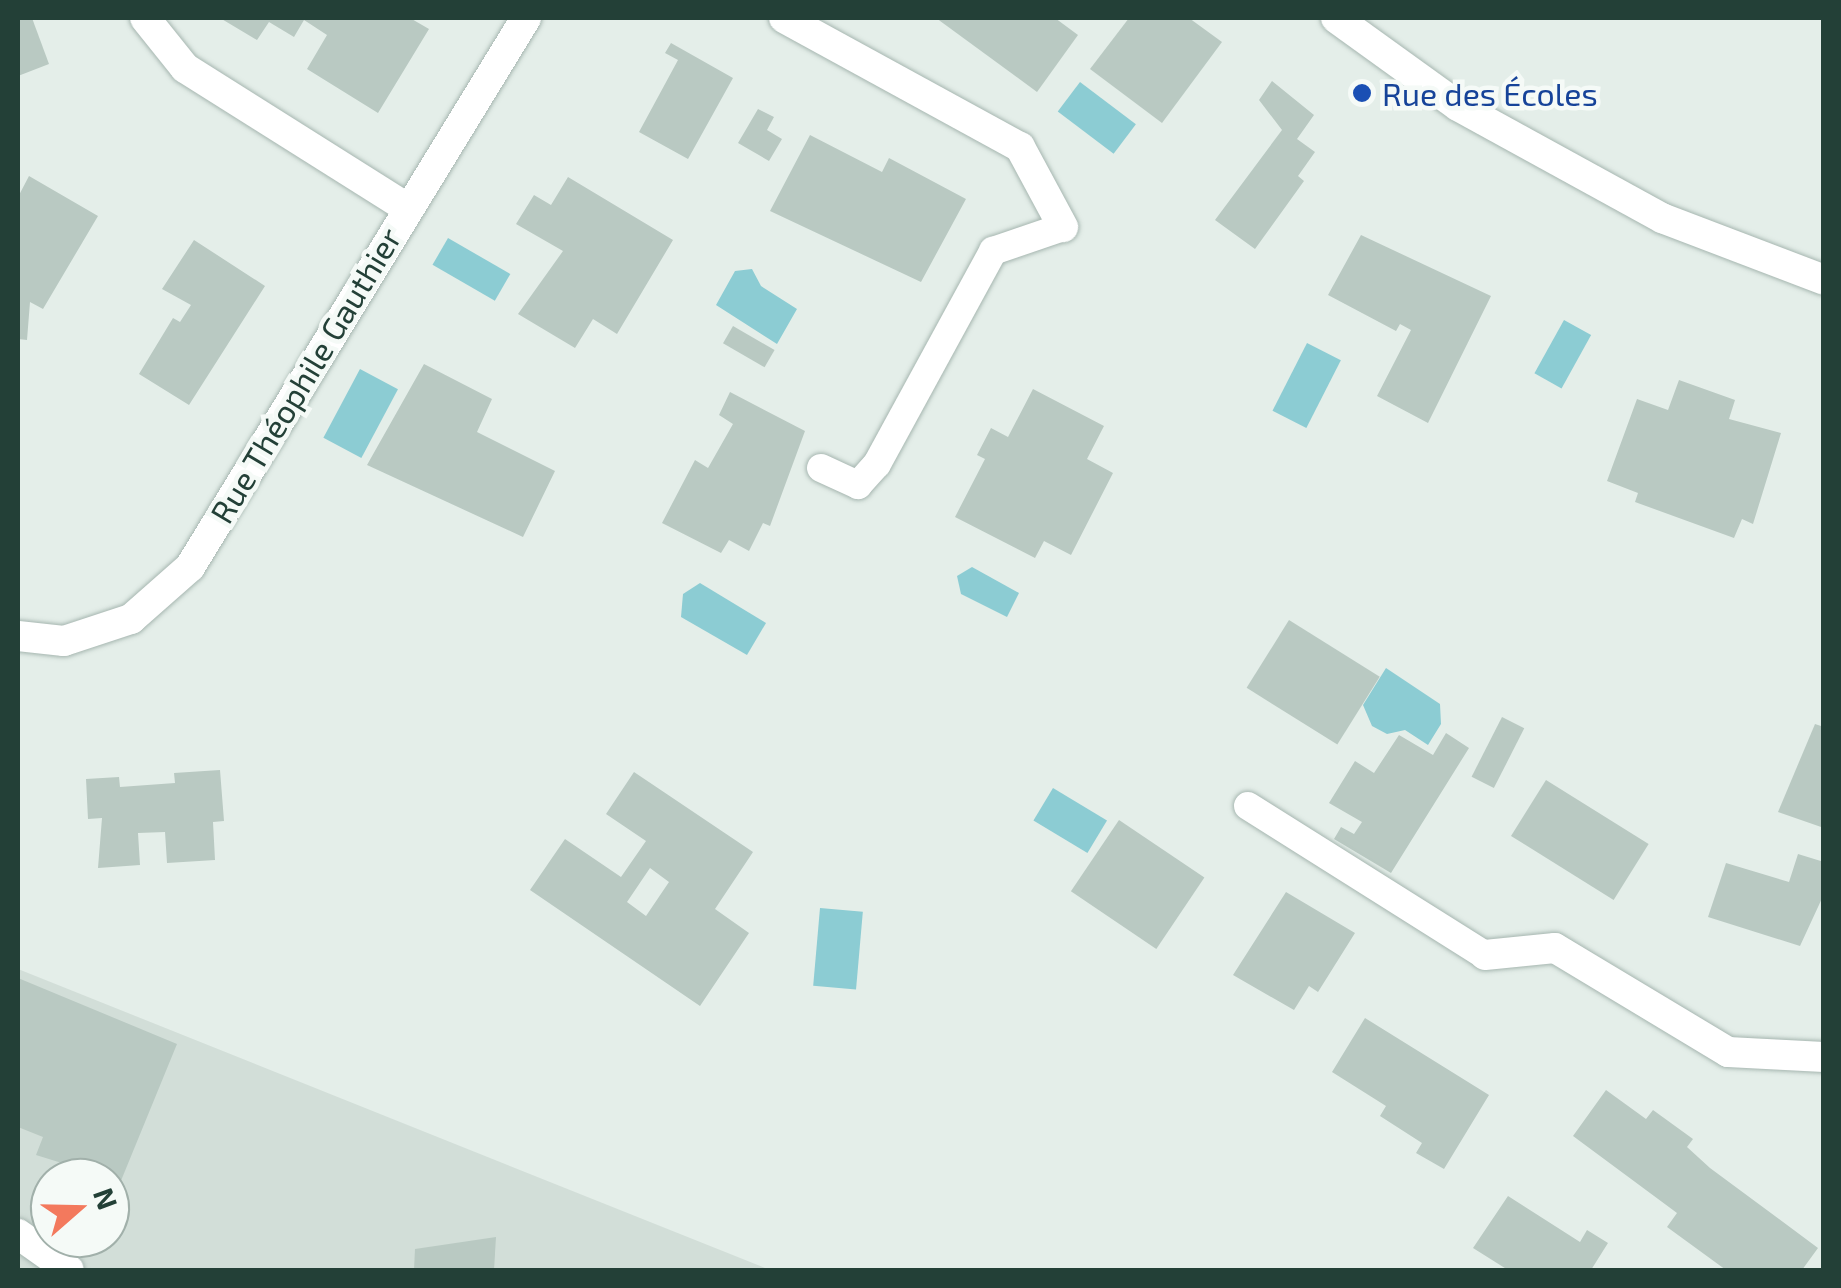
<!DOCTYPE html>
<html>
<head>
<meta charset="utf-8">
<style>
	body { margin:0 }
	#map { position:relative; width:1841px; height:1288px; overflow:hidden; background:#e4eee9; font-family:"Exo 2",sans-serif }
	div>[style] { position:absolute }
	.built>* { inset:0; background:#d2ded8 }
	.water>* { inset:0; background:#8cccd3; transform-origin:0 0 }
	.building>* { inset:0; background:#b9c9c2; transform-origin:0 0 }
	.roads { filter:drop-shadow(0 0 2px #a6b6b0) drop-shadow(0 0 2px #a6b6b0) }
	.service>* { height:28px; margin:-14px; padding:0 14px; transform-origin:14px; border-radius:14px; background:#fff }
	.minor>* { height:30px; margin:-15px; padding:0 15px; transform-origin:15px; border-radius:15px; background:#fff }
	.dots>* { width:28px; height:28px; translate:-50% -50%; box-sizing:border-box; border:5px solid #f5faf7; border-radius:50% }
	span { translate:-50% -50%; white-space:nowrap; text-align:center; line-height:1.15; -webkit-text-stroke:9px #f5faf7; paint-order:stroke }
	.transit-label { font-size:32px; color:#164399 }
	.left { translate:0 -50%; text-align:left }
	.street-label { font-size:32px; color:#234037 }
	.frame { position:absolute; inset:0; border:20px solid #234037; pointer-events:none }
	.north { position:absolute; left:30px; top:1158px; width:100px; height:100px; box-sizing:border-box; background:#f5faf7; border:2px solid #a1b0aa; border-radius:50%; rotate:70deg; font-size:28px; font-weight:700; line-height:40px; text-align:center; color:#234037 }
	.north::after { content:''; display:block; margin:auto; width:35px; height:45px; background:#f3795d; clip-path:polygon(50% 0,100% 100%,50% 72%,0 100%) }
</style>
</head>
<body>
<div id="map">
	<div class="built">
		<i style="clip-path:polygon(evenodd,18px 969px,770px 1270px,18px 1270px,18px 969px,50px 1178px,110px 1178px,110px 1238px,50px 1238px,50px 1178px)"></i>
	</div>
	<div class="water">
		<i style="left:1080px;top:82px;width:70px;height:37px;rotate:37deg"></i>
		<i style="left:448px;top:238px;width:72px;height:31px;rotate:30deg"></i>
		<i style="clip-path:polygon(752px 269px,761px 286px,797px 309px,777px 344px,716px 305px,735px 271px)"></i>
		<i style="left:1564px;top:320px;width:31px;height:61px;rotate:29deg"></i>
		<i style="left:1307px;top:343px;width:38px;height:76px;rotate:27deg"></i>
		<i style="left:360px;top:369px;width:43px;height:78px;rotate:28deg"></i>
		<i style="clip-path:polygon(972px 567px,1019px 593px,1007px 617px,961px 594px,957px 576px)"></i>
		<i style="clip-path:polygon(700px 583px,766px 623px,747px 655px,681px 617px,683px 594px)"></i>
		<i style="clip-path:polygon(1386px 668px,1440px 704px,1441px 724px,1428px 745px,1405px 730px,1387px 734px,1372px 726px,1363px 705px)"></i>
		<i style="left:1053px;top:788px;width:63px;height:38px;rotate:31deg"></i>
		<i style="left:820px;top:908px;width:43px;height:78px;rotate:5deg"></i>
	</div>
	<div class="building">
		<i style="clip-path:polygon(18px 18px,32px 18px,49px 64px,18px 76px)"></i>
		<i style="clip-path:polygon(220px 18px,410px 18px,429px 29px,378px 113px,307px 69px,327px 35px,304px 20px,294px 37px,269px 22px,257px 40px)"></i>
		<i style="clip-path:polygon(936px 18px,1055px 18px,1078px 35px,1037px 92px)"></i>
		<i style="clip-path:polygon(1129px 18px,1189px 18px,1222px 42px,1162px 123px,1090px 69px)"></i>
		<i style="clip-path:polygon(671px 43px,733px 78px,688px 159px,639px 132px,678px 60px,665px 53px)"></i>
		<i style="clip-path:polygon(1272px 81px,1314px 115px,1297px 139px,1315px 152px,1298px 176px,1304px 181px,1255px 249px,1215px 220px,1282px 130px,1259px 100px)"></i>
		<i style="clip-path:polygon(758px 109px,774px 117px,767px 130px,782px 139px,769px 161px,738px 143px)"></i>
		<i style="clip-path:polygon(810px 135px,882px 172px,889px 158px,966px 199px,921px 282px,770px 211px)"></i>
		<i style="clip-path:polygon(29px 176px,98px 216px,43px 309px,30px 302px,27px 340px,18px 339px,18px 197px)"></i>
		<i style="clip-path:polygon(568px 177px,673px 240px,617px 334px,593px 319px,575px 348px,518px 314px,563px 251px,516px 224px,534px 195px,551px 205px)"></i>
		<i style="clip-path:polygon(1361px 235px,1491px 296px,1428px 423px,1377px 396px,1411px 330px,1400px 324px,1396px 331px,1328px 295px)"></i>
		<i style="clip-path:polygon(194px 240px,265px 286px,189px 405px,139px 374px,173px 318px,180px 322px,191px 305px,162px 289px)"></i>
		<i style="left:733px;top:326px;width:48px;height:20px;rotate:30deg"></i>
		<i style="clip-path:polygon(424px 364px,492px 399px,477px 432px,555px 471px,523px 537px,367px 465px)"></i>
		<i style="clip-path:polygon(1679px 380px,1735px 400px,1729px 419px,1781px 433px,1753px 524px,1742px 519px,1734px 538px,1635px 502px,1638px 493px,1607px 481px,1637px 399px,1668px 410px)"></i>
		<i style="clip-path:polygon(1033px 389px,1104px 426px,1087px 459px,1113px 473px,1071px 555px,1044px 541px,1035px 558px,955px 517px,985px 459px,977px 455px,991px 428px,1008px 437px)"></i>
		<i style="clip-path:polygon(730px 392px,805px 431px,770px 526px,763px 523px,749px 551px,729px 540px,721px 553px,662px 523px,695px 460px,708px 468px,733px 424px,719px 415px)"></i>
		<i style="left:1289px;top:620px;width:107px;height:80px;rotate:32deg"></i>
		<i style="left:1502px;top:717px;width:25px;height:67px;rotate:27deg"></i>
		<i style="clip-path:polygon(1815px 724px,1824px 727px,1824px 828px,1778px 812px)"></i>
		<i style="clip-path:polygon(1446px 733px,1469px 748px,1391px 873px,1334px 839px,1341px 827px,1354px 834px,1362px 822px,1329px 803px,1355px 761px,1374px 773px,1399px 735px,1433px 755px)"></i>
		<i style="clip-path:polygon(220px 770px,224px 821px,213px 822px,215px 860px,167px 863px,165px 832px,138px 833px,140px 865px,98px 868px,102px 818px,88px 819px,86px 779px,119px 777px,120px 787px,175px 783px,174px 773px)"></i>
		<i style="clip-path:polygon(evenodd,634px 772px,753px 852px,715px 909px,749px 933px,700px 1006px,530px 890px,565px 839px,621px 877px,646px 841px,606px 814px,634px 772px,650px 868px,669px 882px,646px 916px,627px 902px,650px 868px)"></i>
		<i style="left:1546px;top:780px;width:121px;height:66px;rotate:32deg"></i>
		<i style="left:1119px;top:820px;width:103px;height:86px;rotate:34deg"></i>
		<i style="clip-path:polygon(1798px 854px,1824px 862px,1824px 894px,1800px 946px,1708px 917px,1726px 863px,1789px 882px)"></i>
		<i style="clip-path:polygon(1286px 892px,1355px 933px,1318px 992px,1309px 986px,1294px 1010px,1233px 975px)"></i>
		<i style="clip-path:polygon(18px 978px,177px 1044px,118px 1188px,110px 1178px,36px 1155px,43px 1137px,18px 1127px)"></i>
		<i style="clip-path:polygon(1365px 1018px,1489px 1095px,1444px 1169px,1416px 1153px,1422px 1143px,1380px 1116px,1386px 1106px,1332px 1072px)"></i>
		<i style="clip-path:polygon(1606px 1090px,1646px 1119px,1653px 1110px,1693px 1139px,1687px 1147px,1710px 1168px,1818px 1248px,1802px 1270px,1726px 1270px,1667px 1227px,1677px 1213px,1573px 1136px)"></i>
		<i style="clip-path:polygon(1508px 1196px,1580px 1242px,1587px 1230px,1608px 1243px,1591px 1270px,1508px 1270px,1473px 1248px)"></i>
		<i style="clip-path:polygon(496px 1237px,494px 1270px,414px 1270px,415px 1249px)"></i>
	</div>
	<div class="roads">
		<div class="service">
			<i style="left:821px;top:468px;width:41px;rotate:24.7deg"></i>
			<i style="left:858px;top:485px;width:28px;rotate:-48deg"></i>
			<i style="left:877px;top:464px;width:243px;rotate:-61.4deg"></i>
			<i style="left:993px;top:251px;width:74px;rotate:-18.9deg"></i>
			<i style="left:1248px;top:806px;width:280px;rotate:32.2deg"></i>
		</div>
		<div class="minor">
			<i style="left:145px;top:18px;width:64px;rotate:51.3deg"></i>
			<i style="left:185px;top:68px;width:261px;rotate:32.2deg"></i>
			<i style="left:784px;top:18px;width:269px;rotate:28.7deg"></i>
			<i style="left:1020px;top:147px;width:91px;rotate:61.7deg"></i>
			<i style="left:1336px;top:18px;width:150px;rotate:35.8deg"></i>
			<i style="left:1458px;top:106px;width:233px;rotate:28.8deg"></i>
			<i style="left:1662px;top:218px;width:173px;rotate:20.9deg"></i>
			<i style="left:18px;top:636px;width:46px;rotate:6.2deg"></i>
			<i style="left:64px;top:641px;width:71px;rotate:-18.2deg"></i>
			<i style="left:131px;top:619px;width:79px;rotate:-41.4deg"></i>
			<i style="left:190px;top:567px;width:644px;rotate:-58.53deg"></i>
			<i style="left:1485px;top:955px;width:70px;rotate:-5.7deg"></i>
			<i style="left:1555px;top:948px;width:202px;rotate:31deg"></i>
			<i style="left:1728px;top:1052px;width:96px;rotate:3deg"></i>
			<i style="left:18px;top:1234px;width:62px;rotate:35.2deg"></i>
		</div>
	</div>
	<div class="dots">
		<i style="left:1362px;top:93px;background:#1a4fb4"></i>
	</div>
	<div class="transit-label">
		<span class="left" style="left:1382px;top:93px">Rue des Écoles</span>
	</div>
	<div class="street-label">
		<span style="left:305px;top:375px;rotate:-59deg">Rue Théophile Gauthier</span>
	</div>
	<div class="frame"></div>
	<div class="north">N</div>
</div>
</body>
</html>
